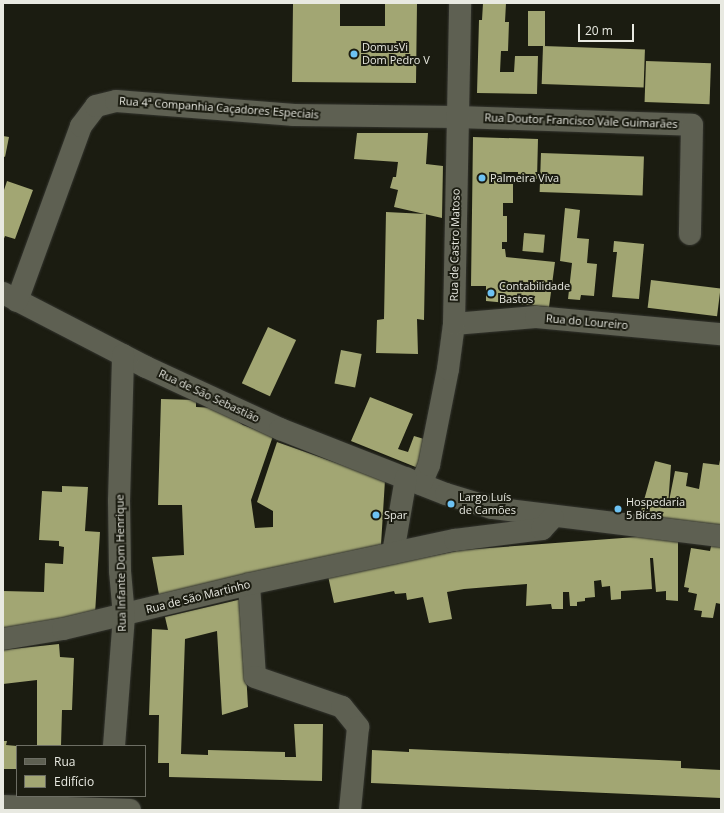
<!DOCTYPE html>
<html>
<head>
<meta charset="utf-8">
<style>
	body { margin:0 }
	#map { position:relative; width:724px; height:813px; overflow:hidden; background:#1b1c11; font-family:"Open Sans",sans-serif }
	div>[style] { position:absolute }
	.building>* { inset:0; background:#a2a673; transform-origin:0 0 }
	.roads { filter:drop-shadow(0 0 1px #33342e) drop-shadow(0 0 1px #33342e) }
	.street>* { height:22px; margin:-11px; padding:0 11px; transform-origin:11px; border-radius:11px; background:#5e6052 }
	.secondary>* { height:22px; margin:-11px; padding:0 11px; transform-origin:11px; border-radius:11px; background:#5e6052 }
	.dots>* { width:11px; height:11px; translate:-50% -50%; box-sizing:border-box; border:2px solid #1b1c11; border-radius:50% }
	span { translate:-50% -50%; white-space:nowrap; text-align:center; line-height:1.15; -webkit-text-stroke:4px #1b1c11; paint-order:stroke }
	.poi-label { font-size:11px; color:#e8e9e1 }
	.left { translate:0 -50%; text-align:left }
	.street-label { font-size:11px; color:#e8e9e1 }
	.frame { position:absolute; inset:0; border:4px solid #e8e9e1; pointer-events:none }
	.legend { position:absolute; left:16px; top:745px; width:130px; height:52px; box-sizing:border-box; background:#1b1c11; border:1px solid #6d6e64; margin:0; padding:5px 7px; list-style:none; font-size:12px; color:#e8e9e1 }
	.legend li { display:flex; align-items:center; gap:8px; height:20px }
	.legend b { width:20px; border:1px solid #6d6e64 }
	.scale { position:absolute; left:578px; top:24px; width:56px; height:18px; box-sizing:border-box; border:2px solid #e8e9e1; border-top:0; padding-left:5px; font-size:12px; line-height:14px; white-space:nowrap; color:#e8e9e1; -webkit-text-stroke:3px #1b1c11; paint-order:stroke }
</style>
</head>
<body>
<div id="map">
	<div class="building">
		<i style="clip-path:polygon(293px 3px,340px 3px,340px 26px,385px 26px,385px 3px,417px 3px,416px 83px,292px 82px)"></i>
		<i style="clip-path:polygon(483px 3px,506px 3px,505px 22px,509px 22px,508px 51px,501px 51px,500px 72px,514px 72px,515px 56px,538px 56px,537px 94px,477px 93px,479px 20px,482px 20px)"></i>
		<i style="left:528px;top:11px;width:17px;height:35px"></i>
		<i style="left:543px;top:46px;width:102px;height:38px;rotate:2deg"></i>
		<i style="left:646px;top:61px;width:65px;height:41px;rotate:2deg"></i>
		<i style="clip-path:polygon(357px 133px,428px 133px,426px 164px,443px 166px,442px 218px,394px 207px,398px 190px,390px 188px,393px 177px,396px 177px,398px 162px,354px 159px)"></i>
		<i style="clip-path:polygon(3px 136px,9px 137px,5px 157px,3px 156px)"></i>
		<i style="clip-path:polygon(473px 137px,538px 139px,537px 179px,518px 179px,518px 172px,504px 172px,504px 179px,513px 179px,513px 203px,503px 203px,503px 216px,507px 216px,507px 242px,502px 242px,502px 249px,505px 249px,506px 257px,555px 262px,549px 307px,486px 301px,486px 286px,471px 286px)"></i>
		<i style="left:541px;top:153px;width:103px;height:39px;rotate:2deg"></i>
		<i style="clip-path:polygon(7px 181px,33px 190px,15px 239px,5px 236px,3px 241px,3px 193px)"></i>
		<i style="clip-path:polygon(565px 208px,580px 210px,577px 238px,589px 239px,587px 263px,597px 264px,594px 296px,581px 295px,580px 300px,568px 299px,572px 263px,560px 261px)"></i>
		<i style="clip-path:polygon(386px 212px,426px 214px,424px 320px,417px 319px,418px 354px,376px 353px,377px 320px,384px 319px)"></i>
		<i style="left:524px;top:233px;width:21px;height:18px;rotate:5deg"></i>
		<i style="clip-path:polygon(614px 241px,644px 244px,639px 299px,612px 297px,617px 252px,613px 252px)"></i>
		<i style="left:651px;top:280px;width:70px;height:28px;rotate:7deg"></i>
		<i style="left:268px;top:327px;width:31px;height:62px;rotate:25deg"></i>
		<i style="left:341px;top:350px;width:21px;height:34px;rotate:11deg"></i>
		<i style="clip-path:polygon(370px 397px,413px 414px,398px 449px,408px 452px,414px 436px,424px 439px,418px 468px,351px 441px)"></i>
		<i style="clip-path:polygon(161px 399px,196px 400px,196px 407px,217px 408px,243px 425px,273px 436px,251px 500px,255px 528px,273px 527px,273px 511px,257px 502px,277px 442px,385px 480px,381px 545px,160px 600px,152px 557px,184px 555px,182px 505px,158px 505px)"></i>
		<i style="clip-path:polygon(720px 460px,721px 528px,639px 518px,655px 461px,671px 465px,668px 506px,675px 471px,688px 473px,686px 486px,699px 489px,703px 463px,719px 465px)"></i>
		<i style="clip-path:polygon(62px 486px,88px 487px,85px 531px,100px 532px,95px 614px,3px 632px,3px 591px,44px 592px,45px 563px,63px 564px,64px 547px,59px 546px,59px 541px,39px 540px,42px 491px,62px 492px)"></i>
		<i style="clip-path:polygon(663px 535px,678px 537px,678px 601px,666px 600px,666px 591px,656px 592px,653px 558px,650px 558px,652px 589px,621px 591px,621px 599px,611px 600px,610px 586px,602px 587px,601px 580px,594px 581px,595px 597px,585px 598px,585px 601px,577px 602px,577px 606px,570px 606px,569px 592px,563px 592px,563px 609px,552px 609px,551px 604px,526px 606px,527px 584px,464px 589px,447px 592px,452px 619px,429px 623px,423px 597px,407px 600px,406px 593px,395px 594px,394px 591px,334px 603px,328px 576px,462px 550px)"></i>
		<i style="clip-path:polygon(712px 542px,721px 544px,721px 604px,716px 603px,713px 618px,701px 617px,702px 611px,694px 610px,697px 594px,688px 592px,689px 588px,684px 587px,691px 548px,710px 551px)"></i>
		<i style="clip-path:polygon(242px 599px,248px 707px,222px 715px,217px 631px,185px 639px,181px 754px,208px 755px,208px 750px,285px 752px,285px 757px,296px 757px,294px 724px,323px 724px,322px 781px,169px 777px,169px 763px,158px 763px,159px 715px,149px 715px,152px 629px,168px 630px,165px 617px)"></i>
		<i style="clip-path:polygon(59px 644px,60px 657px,74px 658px,72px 710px,62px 710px,61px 746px,37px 746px,37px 680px,3px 684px,3px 650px)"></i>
		<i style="clip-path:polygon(3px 741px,7px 741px,6px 745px,17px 746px,17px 769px,3px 769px)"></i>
		<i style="clip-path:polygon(409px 749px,681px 761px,681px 768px,721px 770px,721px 798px,371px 783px,372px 750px,409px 752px)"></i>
	</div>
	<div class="roads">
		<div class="street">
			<i style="left:3px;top:293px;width:161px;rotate:27.4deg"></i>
			<i style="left:146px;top:367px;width:148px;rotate:24.8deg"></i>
			<i style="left:280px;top:429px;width:178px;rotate:21.4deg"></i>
			<i style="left:446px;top:494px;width:48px;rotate:16.9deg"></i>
			<i style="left:492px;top:508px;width:231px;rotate:7deg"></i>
			<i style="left:17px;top:301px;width:186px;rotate:-69.9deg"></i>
			<i style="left:81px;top:126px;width:25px;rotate:-53deg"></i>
			<i style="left:96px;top:106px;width:21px;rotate:-14deg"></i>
			<i style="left:116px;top:101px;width:179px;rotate:4.5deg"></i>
			<i style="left:294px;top:115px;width:163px;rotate:0.7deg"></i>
			<i style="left:457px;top:117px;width:235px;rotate:1.9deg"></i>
			<i style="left:692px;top:125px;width:109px;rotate:91.1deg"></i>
			<i style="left:454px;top:324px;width:82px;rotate:-4.9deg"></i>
			<i style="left:536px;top:317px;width:186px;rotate:5.3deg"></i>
			<i style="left:421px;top:484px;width:21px;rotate:-67deg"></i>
			<i style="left:429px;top:465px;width:98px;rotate:-78.8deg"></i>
			<i style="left:448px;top:369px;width:45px;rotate:-82.4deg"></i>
			<i style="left:454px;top:324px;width:321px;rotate:-88.9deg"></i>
			<i style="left:393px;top:553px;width:76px;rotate:-80.2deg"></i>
			<i style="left:249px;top:584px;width:93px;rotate:86.3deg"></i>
			<i style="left:255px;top:677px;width:92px;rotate:19deg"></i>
			<i style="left:342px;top:707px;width:26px;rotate:51deg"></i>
			<i style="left:358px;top:727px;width:83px;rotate:95.5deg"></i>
			<i style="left:3px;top:639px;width:61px;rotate:-9.5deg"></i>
			<i style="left:63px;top:629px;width:191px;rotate:-13.6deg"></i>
			<i style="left:249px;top:584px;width:211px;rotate:-12.1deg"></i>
			<i style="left:455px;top:540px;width:88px;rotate:-7.2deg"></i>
			<i style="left:542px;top:529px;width:16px;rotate:-47deg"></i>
			<i style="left:114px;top:746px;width:130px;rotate:-85.6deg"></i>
			<i style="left:124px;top:616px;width:45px;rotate:-95.1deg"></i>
			<i style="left:120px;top:571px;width:70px;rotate:-90.8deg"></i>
			<i style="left:119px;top:501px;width:146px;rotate:-88.4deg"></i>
		</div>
		<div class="secondary">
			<i style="left:3px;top:806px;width:127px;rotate:1.8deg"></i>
		</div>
	</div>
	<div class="dots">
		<i style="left:354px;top:54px;background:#6dc2f3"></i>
		<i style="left:482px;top:178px;background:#6dc2f3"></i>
		<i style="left:491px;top:293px;background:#6dc2f3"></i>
		<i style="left:451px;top:504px;background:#6dc2f3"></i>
		<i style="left:618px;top:509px;background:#6dc2f3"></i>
		<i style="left:376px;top:515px;background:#6dc2f3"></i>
	</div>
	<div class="poi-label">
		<span class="left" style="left:362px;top:54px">DomusVi<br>Dom Pedro V</span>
		<span class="left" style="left:490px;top:178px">Palmeira Viva</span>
		<span class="left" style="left:499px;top:293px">Contabilidade<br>Bastos</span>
		<span class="left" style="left:459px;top:504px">Largo Luís<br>de Camões</span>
		<span class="left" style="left:626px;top:509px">Hospedaria<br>5 Bicas</span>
		<span class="left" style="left:384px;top:515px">Spar</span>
	</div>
	<div class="street-label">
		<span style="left:219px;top:108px;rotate:4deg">Rua 4ª Companhia Caçadores Especiais</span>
		<span style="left:581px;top:121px;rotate:2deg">Rua Doutor Francisco Vale Guimarães</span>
		<span style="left:455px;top:245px;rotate:-89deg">Rua de Castro Matoso</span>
		<span style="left:587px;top:322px;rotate:5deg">Rua do Loureiro</span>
		<span style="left:209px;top:396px;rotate:25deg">Rua de São Sebastião</span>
		<span style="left:121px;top:563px;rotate:-91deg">Rua Infante Dom Henrique</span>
		<span style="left:198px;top:597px;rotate:-14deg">Rua de São Martinho</span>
	</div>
	<div class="frame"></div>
	<ul class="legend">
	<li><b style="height:5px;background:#5e6052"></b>Rua</li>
	<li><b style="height:11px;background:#a2a673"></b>Edifício</li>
	</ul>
	<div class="scale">20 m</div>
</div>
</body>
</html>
